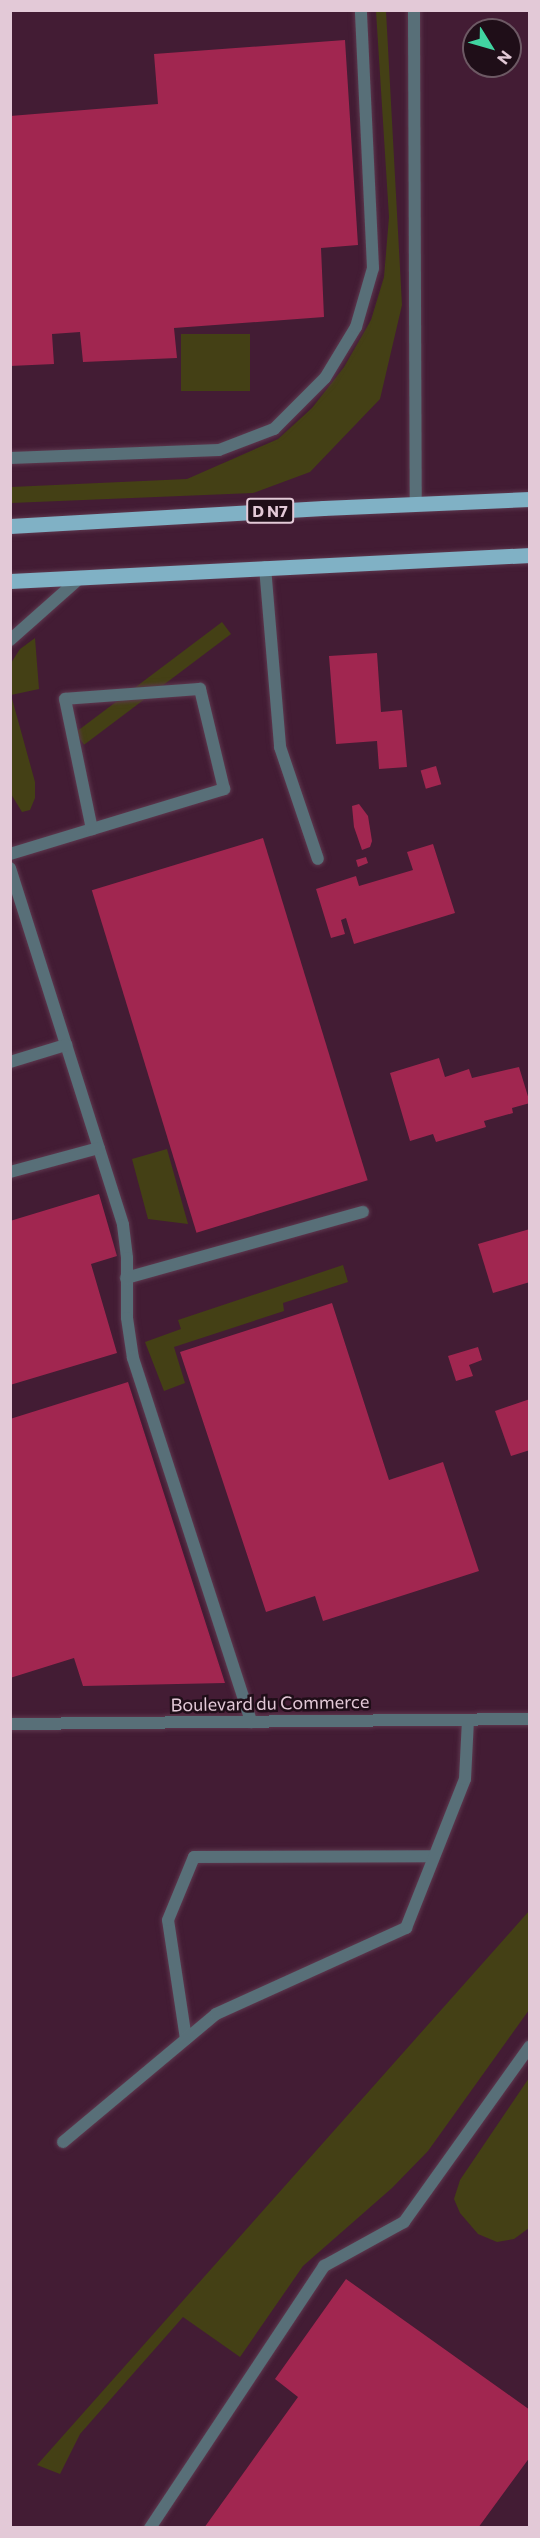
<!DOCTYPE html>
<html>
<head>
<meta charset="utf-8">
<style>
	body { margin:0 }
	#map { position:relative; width:540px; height:2538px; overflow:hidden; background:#431c34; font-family:Commissioner,sans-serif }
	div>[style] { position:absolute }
	.green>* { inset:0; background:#444015; transform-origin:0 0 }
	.building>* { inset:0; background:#a12650; transform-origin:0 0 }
	.roads { filter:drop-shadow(0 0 2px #5d384e) drop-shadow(0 0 2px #5d384e) }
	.lane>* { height:12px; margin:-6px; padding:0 6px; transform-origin:6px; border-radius:6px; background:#586f78 }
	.street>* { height:12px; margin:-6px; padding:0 6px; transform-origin:6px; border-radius:6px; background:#586f78 }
	.primary>* { height:15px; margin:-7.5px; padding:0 7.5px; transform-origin:7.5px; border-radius:7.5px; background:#80b1c5 }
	span { translate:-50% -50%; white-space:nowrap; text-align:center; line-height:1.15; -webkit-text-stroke:5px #1f0e18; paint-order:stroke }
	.shield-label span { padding:2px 4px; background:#1f0e18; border:2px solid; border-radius:4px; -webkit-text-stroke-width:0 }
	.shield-label { font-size:16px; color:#e3c9d7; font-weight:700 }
	.street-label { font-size:18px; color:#e3c9d7 }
	.frame { position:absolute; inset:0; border:12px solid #e3c9d7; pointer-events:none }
	.north { position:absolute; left:462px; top:18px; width:60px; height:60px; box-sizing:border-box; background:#1f0e18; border:2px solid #6d5964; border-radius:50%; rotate:127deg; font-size:16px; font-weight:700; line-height:24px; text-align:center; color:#e3c9d7 }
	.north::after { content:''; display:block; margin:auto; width:21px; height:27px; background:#41d4a1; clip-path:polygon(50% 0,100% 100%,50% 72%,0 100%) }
</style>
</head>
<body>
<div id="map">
	<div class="green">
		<i style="clip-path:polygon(376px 11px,386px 11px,402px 305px,380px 399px,310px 472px,253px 493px,11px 503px,11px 487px,187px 479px,278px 439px,312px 408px,344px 367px,371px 320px,384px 277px,389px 217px)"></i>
		<i style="left:250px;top:334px;width:57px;height:69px;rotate:90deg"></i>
		<i style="left:222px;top:622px;width:15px;height:184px;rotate:53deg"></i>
		<i style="clip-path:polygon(35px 638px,39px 689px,11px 695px,35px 782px,35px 798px,30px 810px,22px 812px,11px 794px,11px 663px,20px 649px)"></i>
		<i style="clip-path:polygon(167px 1149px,188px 1224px,148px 1219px,132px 1159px)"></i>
		<i style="clip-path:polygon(343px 1265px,348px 1282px,283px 1303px,284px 1311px,174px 1347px,185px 1383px,164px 1391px,145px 1342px,181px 1329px,178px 1320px)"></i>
		<i style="clip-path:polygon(529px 1911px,529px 2010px,428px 2151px,392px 2188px,303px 2266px,240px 2357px,183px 2317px,80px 2434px,60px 2474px,37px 2465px)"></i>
		<i style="clip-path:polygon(529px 2078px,529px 2228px,514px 2239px,497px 2242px,478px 2234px,460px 2213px,454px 2199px,460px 2180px)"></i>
	</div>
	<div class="building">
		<i style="clip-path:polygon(345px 40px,358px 245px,321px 248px,324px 317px,174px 328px,177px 358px,83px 362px,80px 332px,52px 334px,54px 364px,10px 366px,10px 116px,158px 104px,154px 54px)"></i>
		<i style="clip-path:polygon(377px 653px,381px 712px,402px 710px,407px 767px,379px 769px,377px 741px,336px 744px,329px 656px)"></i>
		<i style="left:436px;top:766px;width:19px;height:16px;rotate:74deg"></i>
		<i style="clip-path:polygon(359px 804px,368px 816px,372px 841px,370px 847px,362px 850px,354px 827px,352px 806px)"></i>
		<i style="left:263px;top:838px;width:358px;height:179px;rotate:73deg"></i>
		<i style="clip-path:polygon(433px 844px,455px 913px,354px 944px,346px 918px,341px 920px,345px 934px,331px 938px,316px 889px,356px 876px,359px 886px,413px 870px,407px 852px)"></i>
		<i style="clip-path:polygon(366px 857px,368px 863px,358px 867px,356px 860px)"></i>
		<i style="clip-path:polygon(439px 1058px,445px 1077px,469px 1069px,472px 1078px,519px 1067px,530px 1103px,512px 1108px,513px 1113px,484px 1121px,486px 1127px,436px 1142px,433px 1134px,410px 1141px,390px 1073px)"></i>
		<i style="clip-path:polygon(99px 1194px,117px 1256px,91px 1264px,117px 1353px,10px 1385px,10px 1221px)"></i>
		<i style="clip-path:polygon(530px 1229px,530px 1282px,493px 1293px,478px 1244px)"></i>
		<i style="clip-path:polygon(332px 1303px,389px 1480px,443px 1462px,479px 1571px,323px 1621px,315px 1596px,266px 1612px,180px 1352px)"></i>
		<i style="clip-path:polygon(478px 1347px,482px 1360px,469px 1365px,473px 1376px,456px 1381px,448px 1356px)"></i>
		<i style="clip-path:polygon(128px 1382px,225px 1683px,83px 1686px,74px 1658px,10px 1678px,10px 1419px)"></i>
		<i style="clip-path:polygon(530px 1399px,530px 1450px,511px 1456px,495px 1411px)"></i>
		<i style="clip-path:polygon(346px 2279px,530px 2410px,530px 2457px,478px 2528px,204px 2528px,298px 2397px,275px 2379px)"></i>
	</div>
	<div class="roads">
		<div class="lane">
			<i style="left:10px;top:458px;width:209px;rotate:-2.2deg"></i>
			<i style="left:219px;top:450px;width:59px;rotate:-20.9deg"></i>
			<i style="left:274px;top:429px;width:72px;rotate:-45deg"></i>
			<i style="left:325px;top:378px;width:60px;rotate:-58.7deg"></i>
			<i style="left:356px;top:327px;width:61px;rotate:-73.9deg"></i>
			<i style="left:373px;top:268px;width:258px;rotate:-92.7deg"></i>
			<i style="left:265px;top:567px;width:181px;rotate:85.2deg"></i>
			<i style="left:280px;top:747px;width:118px;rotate:71.3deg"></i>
			<i style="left:10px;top:640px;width:95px;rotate:-41.6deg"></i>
			<i style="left:10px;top:854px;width:224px;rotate:-16.9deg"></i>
			<i style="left:224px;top:789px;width:103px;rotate:-103.5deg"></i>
			<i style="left:200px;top:689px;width:135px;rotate:175.8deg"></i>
			<i style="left:65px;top:699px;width:133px;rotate:78.3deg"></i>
			<i style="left:10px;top:868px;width:374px;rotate:72.4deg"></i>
			<i style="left:123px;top:1225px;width:33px;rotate:83deg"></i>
			<i style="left:127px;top:1258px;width:60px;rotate:90deg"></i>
			<i style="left:127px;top:1318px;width:40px;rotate:81.5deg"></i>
			<i style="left:133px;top:1358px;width:383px;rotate:72deg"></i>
			<i style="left:10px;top:1062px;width:59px;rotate:-16.9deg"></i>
			<i style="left:10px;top:1172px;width:92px;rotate:-15.1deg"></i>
			<i style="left:126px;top:1278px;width:246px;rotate:-15.6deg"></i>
			<i style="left:186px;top:2039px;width:120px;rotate:-98.6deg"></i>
			<i style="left:168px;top:1920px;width:68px;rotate:-67.6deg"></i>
			<i style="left:194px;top:1857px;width:240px;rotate:-0.2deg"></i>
			<i style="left:63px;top:2142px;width:199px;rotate:-39.9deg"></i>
			<i style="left:216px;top:2014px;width:209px;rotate:-24.4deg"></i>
			<i style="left:406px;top:1928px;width:160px;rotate:-68.4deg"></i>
			<i style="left:465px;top:1779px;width:59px;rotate:-87.1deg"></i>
			<i style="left:150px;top:2528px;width:315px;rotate:-56.4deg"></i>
			<i style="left:324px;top:2266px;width:91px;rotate:-28.8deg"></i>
			<i style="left:404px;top:2222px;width:216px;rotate:-54.4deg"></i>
		</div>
		<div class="street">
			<i style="left:414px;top:10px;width:495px;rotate:89.8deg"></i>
			<i style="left:10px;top:1724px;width:520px;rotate:-0.55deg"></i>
		</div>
		<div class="primary">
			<i style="left:10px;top:526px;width:314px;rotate:-3.3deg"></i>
			<i style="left:323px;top:508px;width:207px;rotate:-2.5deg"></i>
			<i style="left:10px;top:581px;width:521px;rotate:-2.86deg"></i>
		</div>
	</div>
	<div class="shield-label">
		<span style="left:270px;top:511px">D N7</span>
	</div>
	<div class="street-label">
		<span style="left:270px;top:1703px;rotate:-1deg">Boulevard du Commerce</span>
	</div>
	<div class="frame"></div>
	<div class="north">N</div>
</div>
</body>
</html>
